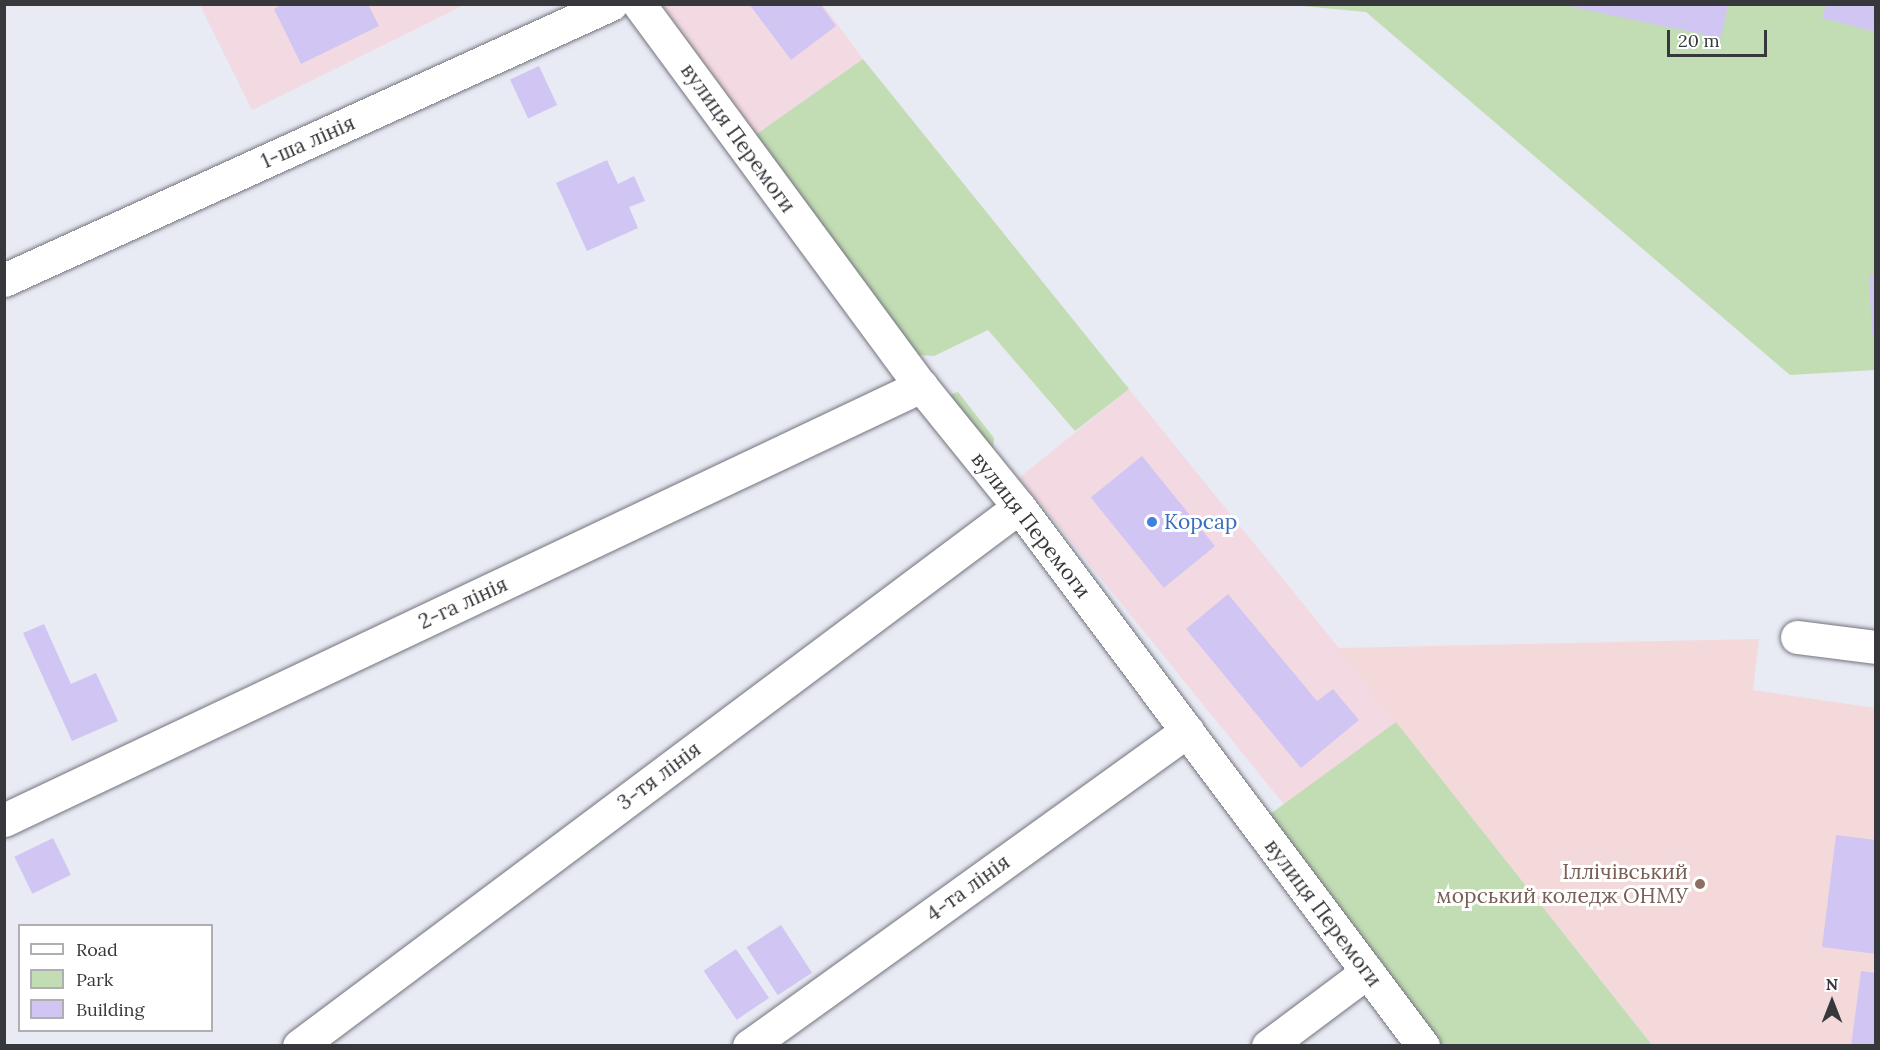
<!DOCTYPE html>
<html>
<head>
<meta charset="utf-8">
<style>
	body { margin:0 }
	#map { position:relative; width:1880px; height:1050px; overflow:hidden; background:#e8eaf4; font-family:Lora,serif }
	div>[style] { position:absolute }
	.commercial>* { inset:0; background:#f3d9e1; transform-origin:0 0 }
	.education>* { inset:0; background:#f4d9db }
	.green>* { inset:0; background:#c2dcb4 }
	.building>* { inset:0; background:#d1c6f3; transform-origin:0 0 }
	.roads { filter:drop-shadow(0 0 2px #73747d) drop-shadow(0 0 2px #73747d) }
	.minor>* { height:33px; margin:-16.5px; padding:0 16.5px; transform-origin:16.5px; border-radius:16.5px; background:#fff }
	.major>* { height:33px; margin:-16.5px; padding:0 16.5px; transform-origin:16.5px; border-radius:16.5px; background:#fff }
	.dots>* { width:16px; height:16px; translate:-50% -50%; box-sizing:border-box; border:3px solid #fff; border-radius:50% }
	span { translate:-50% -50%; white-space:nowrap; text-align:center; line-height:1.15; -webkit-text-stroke:6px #fff; paint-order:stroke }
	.street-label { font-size:21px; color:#37383c }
	.shop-label { font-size:21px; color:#366cbe }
	.left { translate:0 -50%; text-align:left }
	.education-label { font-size:21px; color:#785e54 }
	.right { translate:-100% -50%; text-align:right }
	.frame { position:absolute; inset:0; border:6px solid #37383c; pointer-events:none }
	.legend { position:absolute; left:18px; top:924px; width:195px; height:108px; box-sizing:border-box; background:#fff; border:2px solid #afafb1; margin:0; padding:8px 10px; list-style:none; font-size:18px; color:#37383c }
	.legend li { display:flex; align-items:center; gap:12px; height:30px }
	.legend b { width:30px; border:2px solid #afafb1 }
	.north { position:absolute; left:1802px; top:972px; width:60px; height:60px; -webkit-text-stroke:4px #fff; paint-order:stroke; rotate:0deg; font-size:16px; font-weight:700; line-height:24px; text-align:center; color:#37383c }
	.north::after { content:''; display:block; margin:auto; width:21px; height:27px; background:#37383c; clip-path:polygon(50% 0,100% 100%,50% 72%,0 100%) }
	.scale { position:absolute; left:1667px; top:30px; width:100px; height:27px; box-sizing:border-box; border:3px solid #37383c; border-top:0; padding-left:8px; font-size:18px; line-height:21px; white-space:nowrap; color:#37383c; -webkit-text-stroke:4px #fff; paint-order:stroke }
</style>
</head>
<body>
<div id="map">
	<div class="commercial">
		<i style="clip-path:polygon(200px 5px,464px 5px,252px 110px)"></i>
		<i style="clip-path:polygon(663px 5px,823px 5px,863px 59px,754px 136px)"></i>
		<i style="left:1129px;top:389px;width:427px;height:141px;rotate:51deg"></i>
	</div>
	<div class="education">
		<i style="clip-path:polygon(1759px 639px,1753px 690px,1875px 708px,1875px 1045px,1652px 1045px,1337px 648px)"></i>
	</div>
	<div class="green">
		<i style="clip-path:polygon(1292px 5px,1875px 5px,1875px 370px,1790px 375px,1366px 12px)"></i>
		<i style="clip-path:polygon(863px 59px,1129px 389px,1075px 431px,988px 330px,934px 356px,918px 355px,754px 136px)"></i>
		<i style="clip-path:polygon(958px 392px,994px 438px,993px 451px,948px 395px)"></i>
		<i style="clip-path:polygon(1396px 722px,1652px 1045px,1441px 1045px,1265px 818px)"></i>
	</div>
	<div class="building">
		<i style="clip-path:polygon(282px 4px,368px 4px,379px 26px,301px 64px,274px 9px)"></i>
		<i style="clip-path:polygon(749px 4px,820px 4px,836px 26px,791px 60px)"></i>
		<i style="clip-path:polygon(1558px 4px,1728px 4px,1721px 38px)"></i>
		<i style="clip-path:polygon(1826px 4px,1876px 4px,1876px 32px,1822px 18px)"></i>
		<i style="left:539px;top:66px;width:43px;height:32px;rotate:65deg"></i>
		<i style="clip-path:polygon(607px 160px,618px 184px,634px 176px,645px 201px,629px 207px,638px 228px,587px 251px,556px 183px)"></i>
		<i style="clip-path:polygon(1869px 276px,1876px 276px,1876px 335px,1872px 336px)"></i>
		<i style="left:1142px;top:456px;width:116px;height:66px;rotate:51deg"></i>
		<i style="clip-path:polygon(1228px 594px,1317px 701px,1333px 689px,1359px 720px,1301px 768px,1186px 629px)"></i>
		<i style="clip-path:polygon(44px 624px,71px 684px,96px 673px,118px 721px,72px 741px,23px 633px)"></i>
		<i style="clip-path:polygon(1836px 835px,1876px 840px,1876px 954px,1822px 947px)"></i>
		<i style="left:53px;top:838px;width:41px;height:43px;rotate:64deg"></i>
		<i style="left:781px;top:925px;width:57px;height:41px;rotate:57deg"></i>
		<i style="left:736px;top:949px;width:59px;height:39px;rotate:56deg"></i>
		<i style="clip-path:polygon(1861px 971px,1876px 973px,1876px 1046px,1851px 1046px)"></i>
	</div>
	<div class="roads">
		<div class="minor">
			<i style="left:4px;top:280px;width:667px;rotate:-24.45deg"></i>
			<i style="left:1797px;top:637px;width:80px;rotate:7.2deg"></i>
			<i style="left:4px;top:820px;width:1015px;rotate:-25.33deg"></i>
			<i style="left:299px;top:1046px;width:899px;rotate:-36.82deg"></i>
			<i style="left:749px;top:1046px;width:540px;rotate:-35.72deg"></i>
			<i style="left:1268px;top:1046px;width:124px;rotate:-36.8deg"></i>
		</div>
		<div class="major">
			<i style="left:639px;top:4px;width:475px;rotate:53.6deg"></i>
			<i style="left:921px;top:386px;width:156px;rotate:51deg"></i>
			<i style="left:1019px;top:507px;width:674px;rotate:53.15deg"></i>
		</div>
	</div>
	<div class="dots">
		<i style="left:1152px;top:522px;background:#3f7fe0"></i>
		<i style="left:1700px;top:884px;background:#8d6e63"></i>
	</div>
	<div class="street-label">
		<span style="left:738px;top:138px;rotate:54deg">вулиця Перемоги</span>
		<span style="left:308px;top:142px;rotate:-24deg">1-ша лінія</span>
		<span style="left:1031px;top:525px;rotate:52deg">вулиця Перемоги</span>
		<span style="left:463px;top:603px;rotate:-25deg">2-га лінія</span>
		<span style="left:659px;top:776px;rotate:-37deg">3-тя лінія</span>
		<span style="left:968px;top:888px;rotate:-36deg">4-та лінія</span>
		<span style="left:1323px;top:913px;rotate:53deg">вулиця Перемоги</span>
	</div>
	<div class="shop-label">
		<span class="left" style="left:1164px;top:522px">Корсар</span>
	</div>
	<div class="education-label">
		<span class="right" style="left:1688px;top:884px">Іллічівський<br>морський коледж ОНМУ</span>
	</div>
	<div class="frame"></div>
	<ul class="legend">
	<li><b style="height:8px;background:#fff"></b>Road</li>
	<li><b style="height:16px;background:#c2dcb4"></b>Park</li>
	<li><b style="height:16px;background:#d1c6f3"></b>Building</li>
	</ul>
	<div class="north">N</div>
	<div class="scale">20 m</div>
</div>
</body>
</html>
